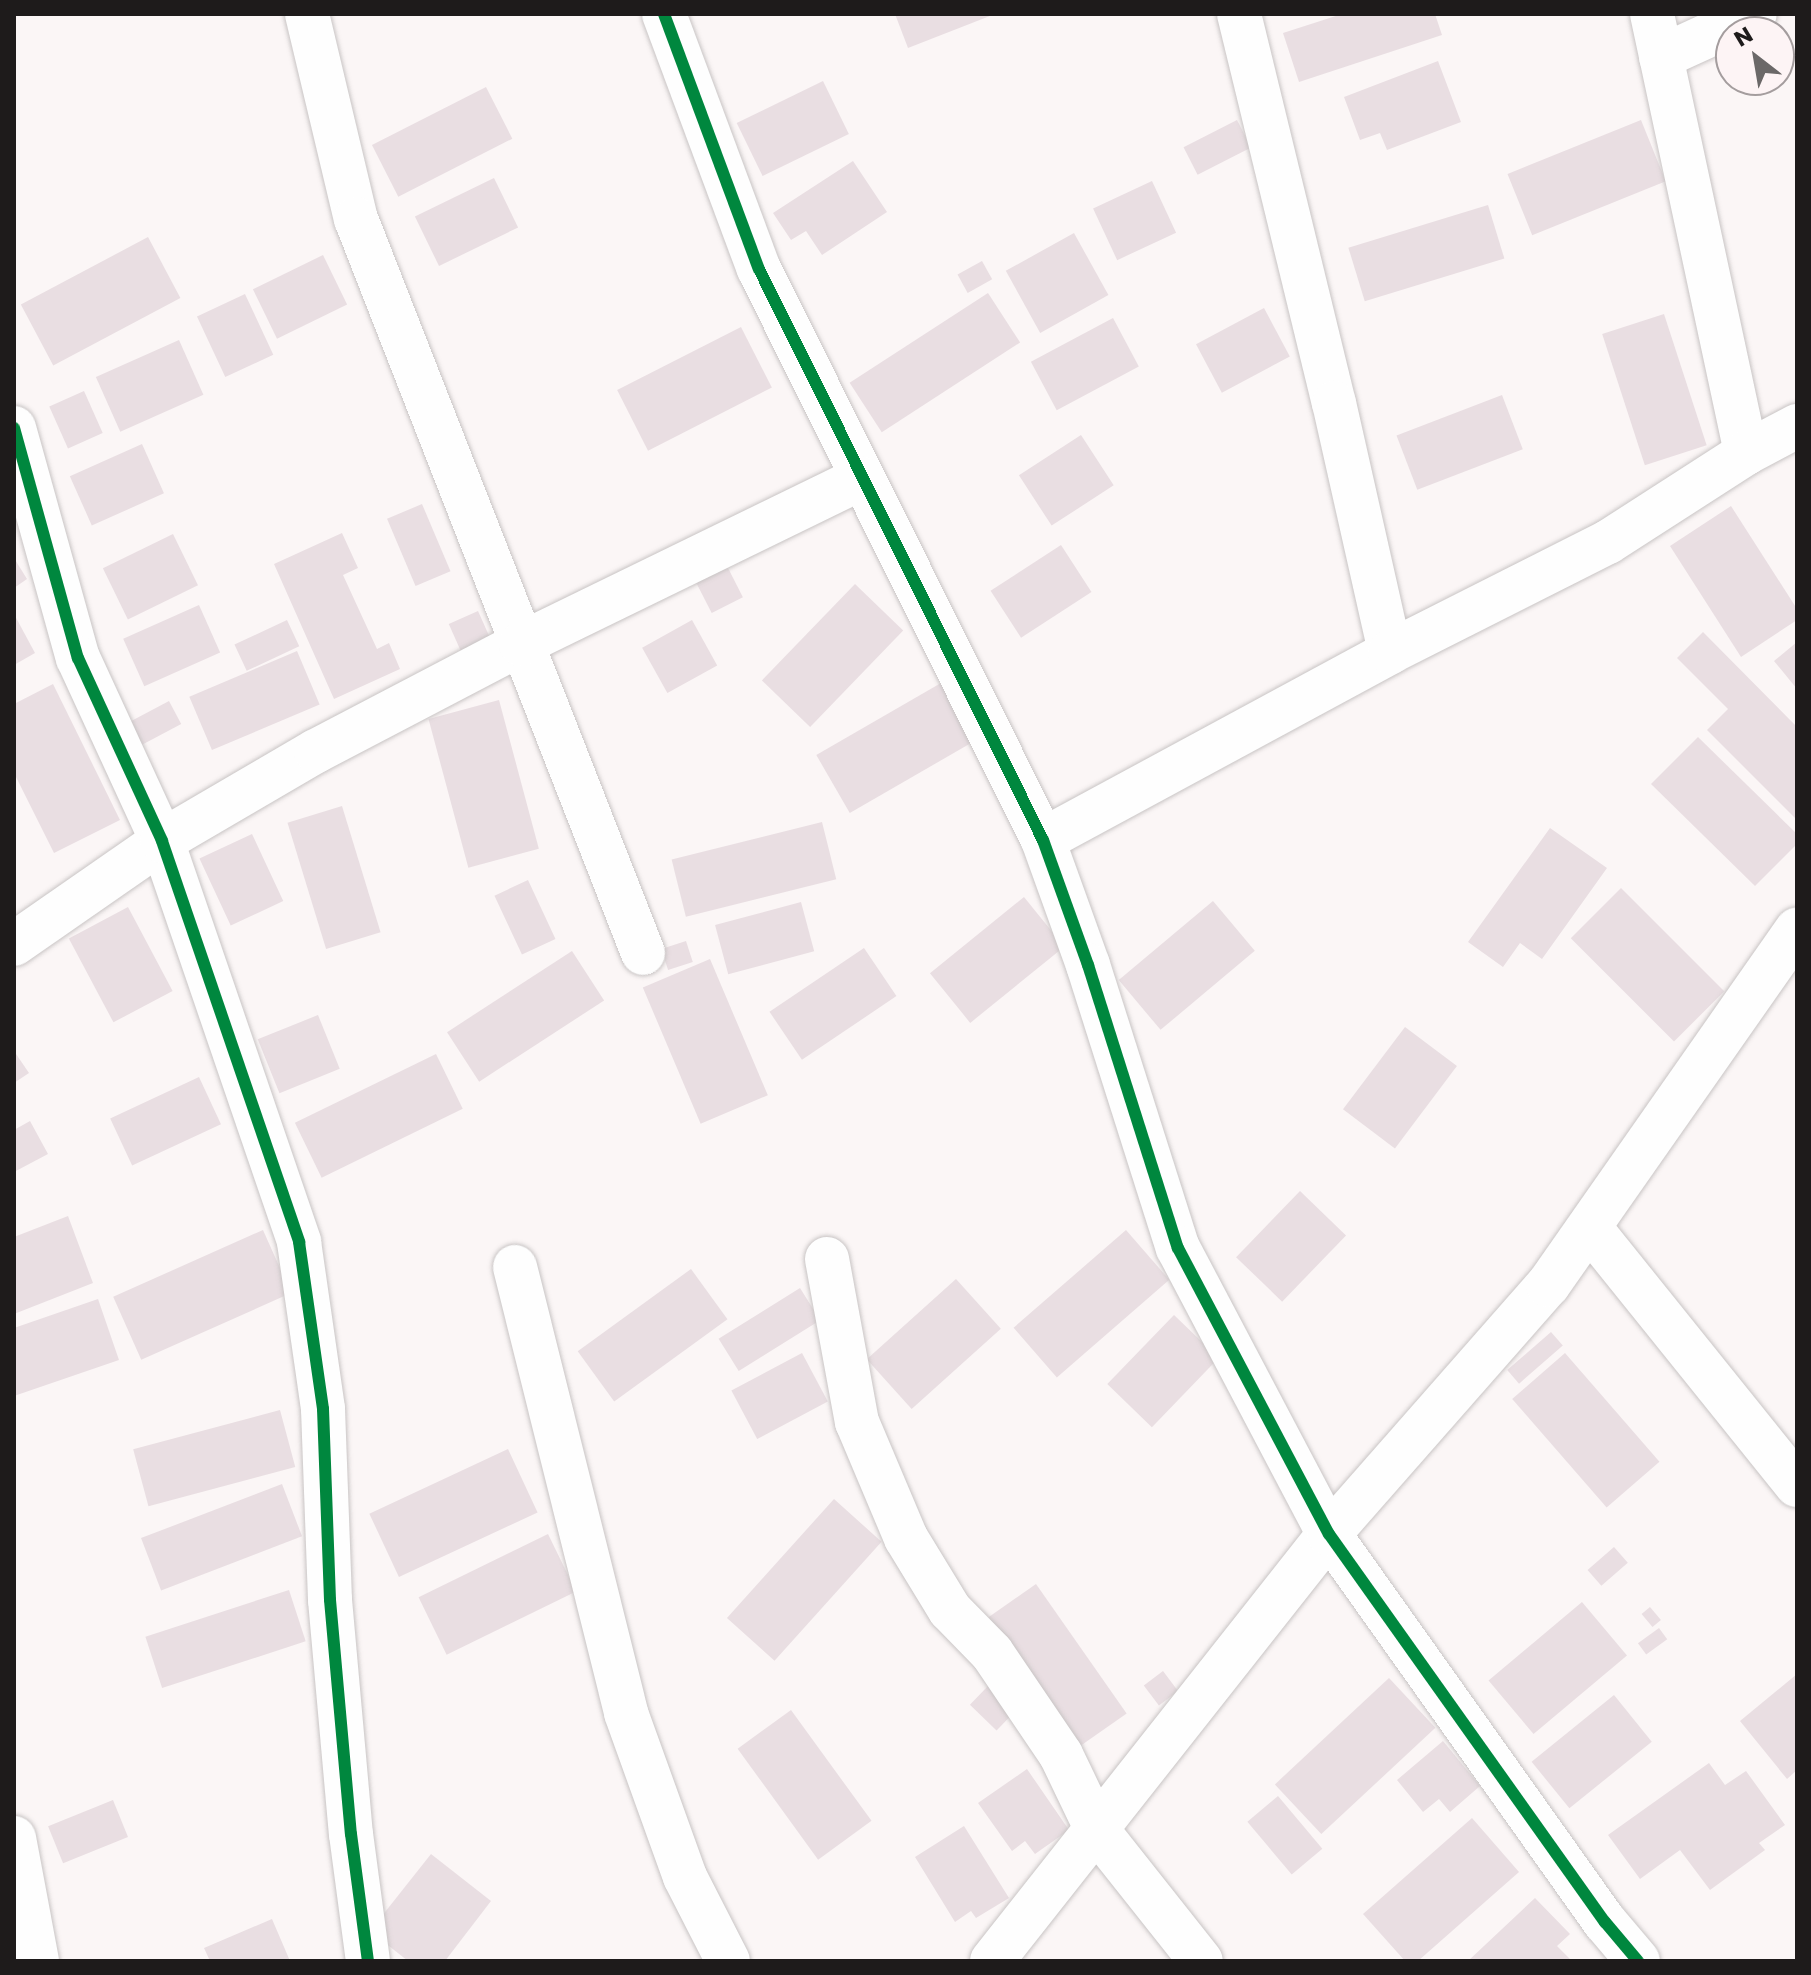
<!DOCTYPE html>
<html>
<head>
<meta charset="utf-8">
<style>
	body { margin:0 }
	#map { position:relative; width:1811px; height:1975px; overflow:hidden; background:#fbf6f6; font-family:Poppins,sans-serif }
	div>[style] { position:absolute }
	.building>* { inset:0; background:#e9dee2; transform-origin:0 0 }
	.roads { filter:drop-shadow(0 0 2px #c8c4c4) drop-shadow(0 0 2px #c8c4c4) }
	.minor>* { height:44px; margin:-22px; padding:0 22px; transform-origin:22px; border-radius:22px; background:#fefefe }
	.cycleway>* { height:12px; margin:-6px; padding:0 6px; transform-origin:6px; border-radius:6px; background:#00873e }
	span { translate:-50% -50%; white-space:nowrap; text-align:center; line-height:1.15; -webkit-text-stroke:8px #fdf4f5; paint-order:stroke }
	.frame { position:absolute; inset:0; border:16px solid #1e1b1b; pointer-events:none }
	.north { position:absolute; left:1715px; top:16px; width:80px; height:80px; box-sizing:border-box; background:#fdf4f5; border:2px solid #a49d9e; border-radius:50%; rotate:329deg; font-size:22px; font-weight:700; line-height:32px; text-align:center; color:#1e1b1b }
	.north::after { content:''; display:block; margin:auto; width:28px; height:36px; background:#6b6868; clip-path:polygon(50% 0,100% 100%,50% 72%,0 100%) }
</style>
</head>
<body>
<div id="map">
	<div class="building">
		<i style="clip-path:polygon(895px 14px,995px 14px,908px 48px)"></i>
		<i style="clip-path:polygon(1342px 14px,1435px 14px,1442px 35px,1299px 82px,1283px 33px)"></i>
		<i style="clip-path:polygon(1438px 61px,1461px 122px,1387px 150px,1380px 133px,1360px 140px,1344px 97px)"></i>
		<i style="left:823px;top:81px;width:59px;height:96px;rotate:64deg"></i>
		<i style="left:486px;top:87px;width:58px;height:128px;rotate:63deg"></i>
		<i style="left:1237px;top:120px;width:31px;height:60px;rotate:63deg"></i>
		<i style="left:1641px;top:120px;width:66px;height:144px;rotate:68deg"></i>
		<i style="clip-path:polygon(853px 161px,887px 212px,822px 255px,806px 231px,791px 240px,773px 213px)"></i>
		<i style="left:494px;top:178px;width:55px;height:88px;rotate:64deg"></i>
		<i style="left:1152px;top:181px;width:57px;height:65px;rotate:65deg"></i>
		<i style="left:1488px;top:205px;width:56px;height:146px;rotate:73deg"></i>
		<i style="left:1074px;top:233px;width:71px;height:78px;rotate:61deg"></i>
		<i style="left:148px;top:237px;width:69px;height:144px;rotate:62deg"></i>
		<i style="left:323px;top:255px;width:55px;height:78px;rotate:64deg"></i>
		<i style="left:982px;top:261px;width:21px;height:28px;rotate:61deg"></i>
		<i style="left:988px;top:293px;width:59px;height:165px;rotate:57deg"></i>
		<i style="left:245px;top:294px;width:67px;height:53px;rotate:65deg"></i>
		<i style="left:1264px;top:308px;width:55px;height:77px;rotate:62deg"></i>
		<i style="left:1664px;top:314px;width:138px;height:65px;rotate:72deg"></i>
		<i style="left:1113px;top:318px;width:55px;height:93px;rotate:62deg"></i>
		<i style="left:741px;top:327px;width:68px;height:139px;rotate:63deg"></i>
		<i style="left:179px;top:340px;width:60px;height:91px;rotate:66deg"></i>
		<i style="left:84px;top:391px;width:46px;height:38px;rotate:66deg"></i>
		<i style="left:1502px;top:395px;width:58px;height:113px;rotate:69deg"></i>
		<i style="left:1081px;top:435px;width:60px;height:74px;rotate:57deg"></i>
		<i style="left:142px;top:444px;width:54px;height:79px;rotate:66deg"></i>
		<i style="left:422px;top:504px;width:73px;height:38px;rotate:67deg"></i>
		<i style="clip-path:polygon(1731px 506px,1797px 609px,1797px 620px,1741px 657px,1670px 546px)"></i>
		<i style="clip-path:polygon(342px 533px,358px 568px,343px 575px,377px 649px,389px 643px,400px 669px,334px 699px,274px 564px)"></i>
		<i style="left:173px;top:534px;width:57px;height:78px;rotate:64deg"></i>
		<i style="left:1061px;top:545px;width:56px;height:84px;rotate:57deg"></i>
		<i style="clip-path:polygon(14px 558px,27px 579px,14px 588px)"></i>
		<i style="left:727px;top:566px;width:35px;height:35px;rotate:63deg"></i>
		<i style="left:855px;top:584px;width:67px;height:134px;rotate:44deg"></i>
		<i style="left:199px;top:605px;width:52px;height:83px;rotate:66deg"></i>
		<i style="left:478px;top:611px;width:34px;height:32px;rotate:66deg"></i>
		<i style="clip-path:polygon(14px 614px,35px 653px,14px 665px)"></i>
		<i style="left:287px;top:620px;width:29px;height:58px;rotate:65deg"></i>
		<i style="left:692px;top:620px;width:52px;height:57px;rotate:61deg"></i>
		<i style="clip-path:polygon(1703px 632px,1797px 727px,1797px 820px,1707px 730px,1728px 709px,1677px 658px)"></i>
		<i style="clip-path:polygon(1797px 642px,1797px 689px,1774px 661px)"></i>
		<i style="left:297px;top:651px;width:58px;height:117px;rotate:67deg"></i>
		<i style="left:941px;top:683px;width:67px;height:144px;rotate:60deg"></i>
		<i style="clip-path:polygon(53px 684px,120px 820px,54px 853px,14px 773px,14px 704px)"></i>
		<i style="left:499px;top:700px;width:154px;height:73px;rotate:75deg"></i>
		<i style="left:169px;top:701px;width:26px;height:47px;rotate:62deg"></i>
		<i style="clip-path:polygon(1698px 737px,1797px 834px,1797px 844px,1755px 886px,1651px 784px)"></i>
		<i style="left:342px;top:806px;width:132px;height:57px;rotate:73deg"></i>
		<i style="left:822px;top:822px;width:59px;height:155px;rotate:76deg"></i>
		<i style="clip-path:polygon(1550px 828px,1607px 868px,1542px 959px,1520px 943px,1503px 967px,1468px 942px)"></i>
		<i style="left:252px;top:834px;width:74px;height:58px;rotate:65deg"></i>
		<i style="left:528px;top:880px;width:65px;height:37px;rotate:65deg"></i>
		<i style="left:1621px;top:888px;width:146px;height:71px;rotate:45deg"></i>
		<i style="left:1024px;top:897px;width:64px;height:121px;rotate:51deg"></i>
		<i style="left:1213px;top:901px;width:65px;height:123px;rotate:50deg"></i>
		<i style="left:801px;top:902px;width:51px;height:89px;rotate:75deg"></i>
		<i style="left:128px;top:907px;width:95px;height:67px;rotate:62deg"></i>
		<i style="left:686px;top:941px;width:22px;height:26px;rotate:72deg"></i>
		<i style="left:864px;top:948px;width:58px;height:114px;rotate:56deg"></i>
		<i style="left:572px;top:951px;width:59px;height:149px;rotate:57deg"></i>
		<i style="left:710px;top:959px;width:148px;height:73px;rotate:67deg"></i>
		<i style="left:318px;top:1015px;width:58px;height:65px;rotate:68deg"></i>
		<i style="left:1405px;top:1027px;width:65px;height:103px;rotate:37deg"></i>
		<i style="clip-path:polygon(14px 1051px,29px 1073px,14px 1083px)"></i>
		<i style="left:436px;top:1054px;width:61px;height:157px;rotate:64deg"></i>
		<i style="left:199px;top:1077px;width:52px;height:98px;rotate:65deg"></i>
		<i style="clip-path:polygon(30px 1121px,48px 1154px,14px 1172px,14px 1130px)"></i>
		<i style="left:1300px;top:1191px;width:64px;height:92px;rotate:44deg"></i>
		<i style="clip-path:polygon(68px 1216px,93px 1283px,14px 1314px,14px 1237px)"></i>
		<i style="left:263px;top:1230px;width:69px;height:164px;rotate:66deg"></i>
		<i style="left:1126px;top:1230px;width:66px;height:149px;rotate:49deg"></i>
		<i style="left:691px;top:1269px;width:62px;height:140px;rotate:54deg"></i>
		<i style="left:956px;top:1279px;width:67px;height:120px;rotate:48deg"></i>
		<i style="left:800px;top:1288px;width:38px;height:96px;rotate:58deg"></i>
		<i style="clip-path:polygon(98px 1299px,119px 1360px,14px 1396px,14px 1328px)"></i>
		<i style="left:1174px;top:1315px;width:62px;height:96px;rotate:44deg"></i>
		<i style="left:1551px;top:1332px;width:18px;height:58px;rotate:49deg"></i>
		<i style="left:802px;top:1353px;width:55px;height:80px;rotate:62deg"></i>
		<i style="left:1565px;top:1353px;width:144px;height:70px;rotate:49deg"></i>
		<i style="left:280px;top:1410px;width:59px;height:152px;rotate:75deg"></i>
		<i style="left:508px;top:1449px;width:70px;height:153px;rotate:65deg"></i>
		<i style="left:282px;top:1484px;width:56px;height:151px;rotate:69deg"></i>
		<i style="left:834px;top:1499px;width:64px;height:160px;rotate:42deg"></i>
		<i style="left:548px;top:1534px;width:64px;height:144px;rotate:64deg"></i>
		<i style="left:1614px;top:1547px;width:21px;height:35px;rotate:49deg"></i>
		<i style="left:1036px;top:1584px;width:158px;height:58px;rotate:55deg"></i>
		<i style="left:289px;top:1590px;width:54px;height:151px;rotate:72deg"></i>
		<i style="left:1582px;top:1602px;width:70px;height:122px;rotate:50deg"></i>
		<i style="left:1650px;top:1607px;width:17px;height:11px;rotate:50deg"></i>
		<i style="left:1659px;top:1628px;width:14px;height:26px;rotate:54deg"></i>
		<i style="left:1163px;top:1671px;width:25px;height:24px;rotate:53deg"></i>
		<i style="clip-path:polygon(1797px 1674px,1797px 1770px,1787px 1779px,1740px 1721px)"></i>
		<i style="left:1389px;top:1678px;width:68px;height:156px;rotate:47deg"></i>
		<i style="left:988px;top:1686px;width:37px;height:26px;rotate:44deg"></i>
		<i style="left:1614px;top:1695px;width:60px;height:106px;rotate:51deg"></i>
		<i style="left:791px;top:1710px;width:137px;height:66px;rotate:54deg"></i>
		<i style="clip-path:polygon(1443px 1741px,1480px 1786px,1450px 1812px,1439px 1799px,1423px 1812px,1397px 1780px)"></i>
		<i style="clip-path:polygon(1709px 1763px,1725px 1785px,1746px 1771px,1785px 1825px,1759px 1843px,1765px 1850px,1710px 1890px,1680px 1850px,1640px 1879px,1608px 1835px)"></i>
		<i style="clip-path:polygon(1027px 1769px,1069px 1830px,1035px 1854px,1025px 1841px,1012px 1851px,978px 1803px)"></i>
		<i style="left:1278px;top:1796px;width:69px;height:40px;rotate:50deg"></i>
		<i style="left:113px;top:1800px;width:40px;height:70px;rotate:68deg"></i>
		<i style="clip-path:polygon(1472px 1818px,1519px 1872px,1418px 1961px,1405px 1961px,1363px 1914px)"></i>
		<i style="clip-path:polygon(964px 1826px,1009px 1898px,976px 1918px,971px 1911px,955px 1922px,915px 1857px)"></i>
		<i style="clip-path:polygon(431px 1854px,491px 1901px,445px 1961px,408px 1961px,370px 1931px)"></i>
		<i style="clip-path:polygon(1535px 1898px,1570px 1934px,1557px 1946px,1572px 1961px,1468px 1961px)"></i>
		<i style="clip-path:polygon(272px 1919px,290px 1961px,210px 1961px,204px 1948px)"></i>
	</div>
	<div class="roads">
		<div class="minor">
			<i style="left:307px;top:14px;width:211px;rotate:76.6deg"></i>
			<i style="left:356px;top:219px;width:788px;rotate:68.64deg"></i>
			<i style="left:664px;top:14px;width:272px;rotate:69.6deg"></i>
			<i style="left:759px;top:269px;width:638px;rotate:63.56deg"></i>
			<i style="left:1043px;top:840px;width:133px;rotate:70.2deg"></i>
			<i style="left:1088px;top:965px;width:297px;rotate:72.4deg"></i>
			<i style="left:1178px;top:1248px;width:323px;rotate:62.2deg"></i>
			<i style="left:1329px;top:1534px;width:476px;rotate:54.6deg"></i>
			<i style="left:1605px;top:1922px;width:51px;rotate:49.8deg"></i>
			<i style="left:1239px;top:14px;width:400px;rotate:76.3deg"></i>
			<i style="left:1334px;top:403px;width:255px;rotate:77.3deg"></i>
			<i style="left:1652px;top:14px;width:449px;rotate:77.9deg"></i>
			<i style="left:1661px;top:57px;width:103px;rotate:-24.6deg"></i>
			<i style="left:14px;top:428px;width:239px;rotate:74.5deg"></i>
			<i style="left:78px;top:658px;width:201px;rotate:65.3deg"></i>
			<i style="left:162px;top:841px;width:424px;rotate:71.1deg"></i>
			<i style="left:299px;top:1242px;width:169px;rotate:81.8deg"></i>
			<i style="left:323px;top:1409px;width:191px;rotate:87.9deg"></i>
			<i style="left:330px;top:1600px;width:235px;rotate:84.9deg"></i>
			<i style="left:351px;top:1834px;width:128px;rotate:82.4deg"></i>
			<i style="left:1043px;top:840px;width:395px;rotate:-28.4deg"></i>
			<i style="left:1390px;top:652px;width:244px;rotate:-26.8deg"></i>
			<i style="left:1608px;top:542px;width:164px;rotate:-32.8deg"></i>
			<i style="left:1746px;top:453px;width:58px;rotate:-27.9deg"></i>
			<i style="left:14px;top:944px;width:180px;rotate:-34.8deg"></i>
			<i style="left:162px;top:841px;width:178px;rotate:-30.3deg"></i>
			<i style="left:316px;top:751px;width:231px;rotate:-27.6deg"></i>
			<i style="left:521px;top:644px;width:378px;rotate:-26deg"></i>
			<i style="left:1590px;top:1228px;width:330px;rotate:51.2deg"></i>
			<i style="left:827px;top:1259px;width:166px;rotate:79.6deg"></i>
			<i style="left:857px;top:1422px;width:126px;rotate:67.1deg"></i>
			<i style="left:906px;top:1538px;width:84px;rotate:58.6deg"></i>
			<i style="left:950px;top:1610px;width:60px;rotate:45.7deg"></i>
			<i style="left:992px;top:1653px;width:123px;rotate:55.9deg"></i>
			<i style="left:1061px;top:1755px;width:83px;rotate:64.4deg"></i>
			<i style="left:1097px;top:1830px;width:167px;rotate:51.6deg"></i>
			<i style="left:515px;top:1267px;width:460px;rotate:76deg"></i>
			<i style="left:626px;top:1713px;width:174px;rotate:70.2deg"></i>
			<i style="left:685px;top:1877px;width:94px;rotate:62.9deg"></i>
			<i style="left:14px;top:1838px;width:125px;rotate:79.4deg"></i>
			<i style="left:992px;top:1961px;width:544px;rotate:-51.72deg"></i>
			<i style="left:1329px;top:1534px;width:332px;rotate:-48.7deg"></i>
			<i style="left:1548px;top:1285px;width:434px;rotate:-55deg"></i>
		</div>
	</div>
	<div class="cycleway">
		<i style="left:664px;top:14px;width:272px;rotate:69.6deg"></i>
		<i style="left:759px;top:269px;width:638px;rotate:63.56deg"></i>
		<i style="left:1043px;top:840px;width:133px;rotate:70.2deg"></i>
		<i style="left:1088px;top:965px;width:297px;rotate:72.4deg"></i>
		<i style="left:1178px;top:1248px;width:323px;rotate:62.2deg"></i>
		<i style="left:1329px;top:1534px;width:476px;rotate:54.6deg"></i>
		<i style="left:1605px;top:1922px;width:51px;rotate:49.8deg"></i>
		<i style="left:14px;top:428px;width:239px;rotate:74.5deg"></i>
		<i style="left:78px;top:658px;width:201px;rotate:65.3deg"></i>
		<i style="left:162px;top:841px;width:424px;rotate:71.1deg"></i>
		<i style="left:299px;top:1242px;width:169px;rotate:81.8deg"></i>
		<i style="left:323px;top:1409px;width:191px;rotate:87.9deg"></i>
		<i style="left:330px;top:1600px;width:235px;rotate:84.9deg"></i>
		<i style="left:351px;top:1834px;width:128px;rotate:82.4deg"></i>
	</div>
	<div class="frame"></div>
	<div class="north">N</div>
</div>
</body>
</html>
